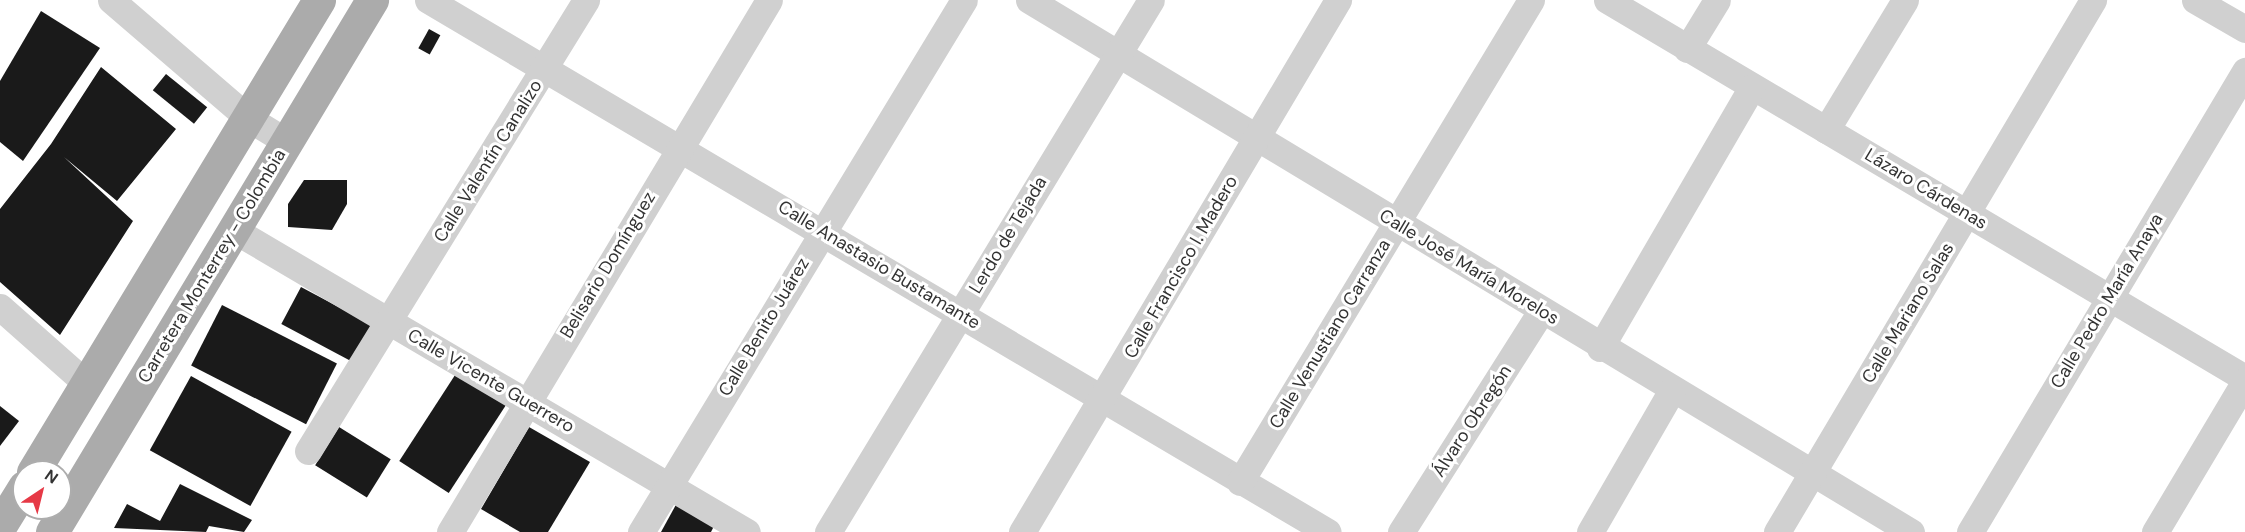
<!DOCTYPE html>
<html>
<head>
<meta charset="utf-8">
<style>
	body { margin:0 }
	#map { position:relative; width:2245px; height:532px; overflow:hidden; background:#fff; font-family:"DM Sans",sans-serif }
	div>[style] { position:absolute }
	.building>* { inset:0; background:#1a1a1a; transform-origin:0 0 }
	.minor>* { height:27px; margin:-13.5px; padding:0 13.5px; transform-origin:13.5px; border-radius:13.5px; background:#d0d0d0 }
	.major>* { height:33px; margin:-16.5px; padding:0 16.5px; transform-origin:16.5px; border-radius:16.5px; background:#ababab }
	span { translate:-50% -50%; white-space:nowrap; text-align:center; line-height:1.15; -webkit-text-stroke:6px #fff; paint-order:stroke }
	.street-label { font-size:18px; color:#333 }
	.north { position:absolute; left:12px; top:460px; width:60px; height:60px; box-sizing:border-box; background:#fff; border:2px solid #adadad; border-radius:50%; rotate:35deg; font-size:16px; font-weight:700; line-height:24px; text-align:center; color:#333 }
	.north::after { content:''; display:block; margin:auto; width:21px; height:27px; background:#e63946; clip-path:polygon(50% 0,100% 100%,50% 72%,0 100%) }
</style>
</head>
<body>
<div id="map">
	<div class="building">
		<i style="clip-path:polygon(41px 11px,100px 48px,23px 161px,0 142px,0 81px)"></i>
		<i style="left:429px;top:29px;width:13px;height:22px;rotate:29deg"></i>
		<i style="clip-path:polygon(101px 67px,176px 129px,117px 201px,64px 157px,133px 221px,60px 335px,0 282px,0 209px,51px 144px)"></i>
		<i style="left:166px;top:74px;width:53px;height:21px;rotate:39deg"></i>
		<i style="clip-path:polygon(304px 180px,347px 180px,347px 204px,332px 230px,288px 227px,288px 204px)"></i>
		<i style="left:301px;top:287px;width:83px;height:42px;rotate:28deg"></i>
		<i style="left:222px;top:305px;width:129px;height:68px;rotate:27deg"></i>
		<i style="left:457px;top:372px;width:59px;height:106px;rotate:33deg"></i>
		<i style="left:191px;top:376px;width:115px;height:85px;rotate:29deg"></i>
		<i style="clip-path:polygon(0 406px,19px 421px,0 446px)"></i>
		<i style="left:339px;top:427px;width:61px;height:45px;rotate:32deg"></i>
		<i style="clip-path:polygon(529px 427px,590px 462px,548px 532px,520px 532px,481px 509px)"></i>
		<i style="clip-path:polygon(180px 484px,252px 520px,244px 532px,209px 526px,206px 532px,114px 528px,127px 504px,160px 521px)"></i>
		<i style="clip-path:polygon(678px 501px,715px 524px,711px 532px,661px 532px)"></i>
	</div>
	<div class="minor">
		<i style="left:111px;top:0;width:181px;rotate:40.7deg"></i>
		<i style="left:248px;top:118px;width:46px;rotate:31.6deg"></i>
		<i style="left:428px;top:0;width:1045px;rotate:30.59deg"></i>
		<i style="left:1029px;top:0;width:1030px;rotate:31.1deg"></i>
		<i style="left:1607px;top:0;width:742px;rotate:30.65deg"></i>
		<i style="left:2195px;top:0;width:58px;rotate:30.1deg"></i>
		<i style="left:1687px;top:49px;width:57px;rotate:-58.5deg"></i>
		<i style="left:1826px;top:130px;width:152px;rotate:-58.7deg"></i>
		<i style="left:234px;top:230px;width:595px;rotate:30.49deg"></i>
		<i style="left:0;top:307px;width:116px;rotate:41.5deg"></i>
		<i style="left:1600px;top:348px;width:302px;rotate:-59.8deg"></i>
		<i style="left:308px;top:451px;width:530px;rotate:-58.35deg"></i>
		<i style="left:1240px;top:482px;width:563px;rotate:-58.88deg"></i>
		<i style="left:450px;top:532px;width:620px;rotate:-59.05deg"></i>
		<i style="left:641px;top:532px;width:622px;rotate:-58.74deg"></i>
		<i style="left:828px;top:532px;width:622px;rotate:-58.74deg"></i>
		<i style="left:1022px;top:532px;width:619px;rotate:-59.29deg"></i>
		<i style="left:1401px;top:532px;width:263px;rotate:-57.6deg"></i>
		<i style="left:1590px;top:532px;width:164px;rotate:-60deg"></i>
		<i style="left:1777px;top:532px;width:619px;rotate:-59.29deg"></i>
		<i style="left:1970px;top:532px;width:537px;rotate:-59.18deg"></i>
		<i style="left:2155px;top:532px;width:176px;rotate:-59.2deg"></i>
	</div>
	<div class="major">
		<i style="left:33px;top:472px;width:552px;rotate:-58.79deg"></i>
		<i style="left:0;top:526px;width:46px;rotate:-58.4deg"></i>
		<i style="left:52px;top:532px;width:621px;rotate:-58.97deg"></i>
	</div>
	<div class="street-label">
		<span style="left:488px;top:161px;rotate:-58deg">Calle Valentín Canalizo</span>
		<span style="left:1926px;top:189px;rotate:31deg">Lázaro Cárdenas</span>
		<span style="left:1008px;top:235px;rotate:-59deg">Lerdo de Tejada</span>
		<span style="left:608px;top:265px;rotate:-59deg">Belisario Domínguez</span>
		<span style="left:879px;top:265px;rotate:31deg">Calle Anastasio Bustamante</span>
		<span style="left:212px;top:266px;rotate:-59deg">Carretera Monterrey - Colombia</span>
		<span style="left:1181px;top:267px;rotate:-60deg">Calle Francisco I. Madero</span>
		<span style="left:1469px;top:267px;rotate:31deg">Calle José María Morelos</span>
		<span style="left:2107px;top:301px;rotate:-59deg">Calle Pedro María Anaya</span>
		<span style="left:1908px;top:313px;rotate:-59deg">Calle Mariano Salas</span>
		<span style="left:764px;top:327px;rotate:-59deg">Calle Benito Juárez</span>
		<span style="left:1330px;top:334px;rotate:-59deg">Calle Venustiano Carranza</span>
		<span style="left:491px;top:381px;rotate:30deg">Calle Vicente Guerrero</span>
		<span style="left:1472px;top:421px;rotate:-57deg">Álvaro Obregón</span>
	</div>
	<div class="north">N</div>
</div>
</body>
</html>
